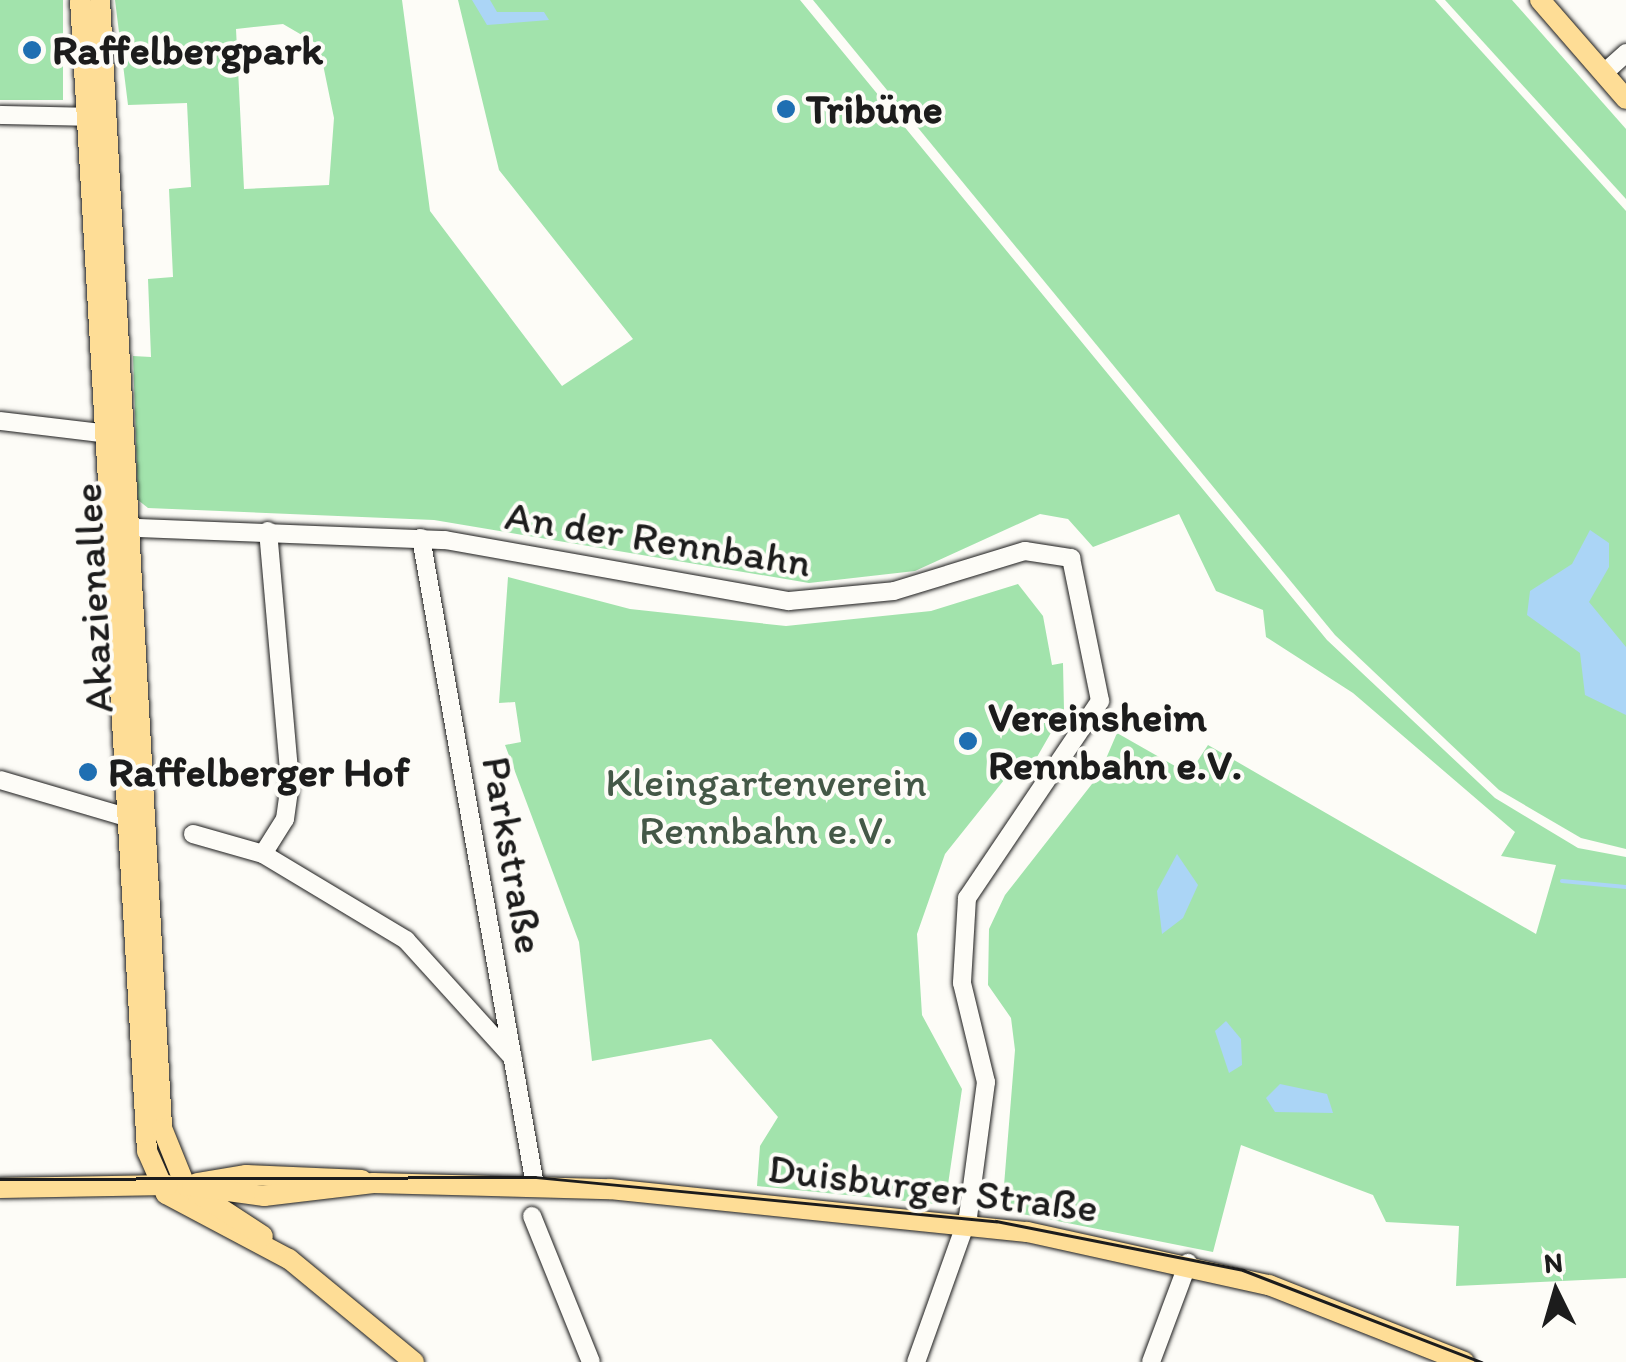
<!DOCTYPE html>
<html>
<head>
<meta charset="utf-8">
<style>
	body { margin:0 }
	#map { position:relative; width:1626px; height:1362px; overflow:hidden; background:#fdfcf7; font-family:Itim,sans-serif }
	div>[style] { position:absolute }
	.green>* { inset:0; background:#a2e3ac; transform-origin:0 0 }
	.water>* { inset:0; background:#abd5f6 }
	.stream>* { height:4px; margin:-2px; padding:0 2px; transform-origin:2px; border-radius:2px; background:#abd5f6 }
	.roads { filter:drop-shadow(0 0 2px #1c1c1c) drop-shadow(0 0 2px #1c1c1c) }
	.minor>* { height:18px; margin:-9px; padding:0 9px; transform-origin:9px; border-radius:9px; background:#fdfcf7 }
	.major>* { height:20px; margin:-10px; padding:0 10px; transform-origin:10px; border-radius:10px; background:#fedd96 }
	.tram>* { height:2.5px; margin:-1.25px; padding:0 1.25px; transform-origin:1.25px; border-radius:1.25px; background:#1c1c1c }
	.dots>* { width:28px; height:28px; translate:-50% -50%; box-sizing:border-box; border:5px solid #fdfcf7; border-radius:50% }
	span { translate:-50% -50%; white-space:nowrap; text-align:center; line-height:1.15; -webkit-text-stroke:8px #fdfcf7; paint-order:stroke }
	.poi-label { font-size:42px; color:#1c1c1c; font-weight:700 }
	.left { translate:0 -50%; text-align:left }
	.street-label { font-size:42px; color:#1c1c1c }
	.park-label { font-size:42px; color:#445847 }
	.north { position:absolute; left:1506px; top:1242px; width:100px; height:100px; -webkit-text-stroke:8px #fdfcf7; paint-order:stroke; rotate:355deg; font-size:28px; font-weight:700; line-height:40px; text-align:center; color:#1c1c1c }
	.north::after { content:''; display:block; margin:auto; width:35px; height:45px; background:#1c1c1c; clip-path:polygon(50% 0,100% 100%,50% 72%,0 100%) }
</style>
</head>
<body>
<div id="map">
	<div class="green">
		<i style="left:0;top:0;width:63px;height:100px"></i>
		<i style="clip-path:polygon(evenodd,115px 0,402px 0,430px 211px,562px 386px,633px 339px,499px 170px,458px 0,800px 0,1327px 640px,1495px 798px,1578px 848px,1626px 857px,1626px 1278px,1456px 1286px,1459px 1226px,1386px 1222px,1373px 1195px,1241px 1145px,1213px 1252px,1002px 1210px,1015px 1050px,1011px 1018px,988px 985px,989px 929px,1005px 895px,1099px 775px,1117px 733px,1189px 774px,1208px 745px,1536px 934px,1556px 865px,1501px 856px,1515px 832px,1353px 693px,1266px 637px,1263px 610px,1216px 591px,1179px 514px,1093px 547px,1068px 519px,1040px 514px,915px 571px,809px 583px,434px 520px,148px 508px,138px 500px,133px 356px,151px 357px,148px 279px,173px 277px,169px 189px,191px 187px,187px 103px,128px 105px,115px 0,283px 24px,319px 45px,334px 118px,329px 185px,244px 189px,236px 29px,283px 24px)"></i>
		<i style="clip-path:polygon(813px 0,1435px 0,1626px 211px,1626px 849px,1581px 838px,1499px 790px,1335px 635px)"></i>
		<i style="clip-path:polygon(1445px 0,1512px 0,1626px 129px,1626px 199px)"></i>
		<i style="clip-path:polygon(508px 577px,630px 609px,786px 626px,931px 611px,1018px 584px,1043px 616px,1052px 665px,1063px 663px,1064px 710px,1033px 764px,1020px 760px,945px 854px,917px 934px,922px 1015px,962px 1089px,945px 1205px,757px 1186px,760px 1146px,778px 1117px,711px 1039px,592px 1061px,579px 942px,505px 745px,521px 742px,515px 702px,499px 703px)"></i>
	</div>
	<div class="water">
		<i style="clip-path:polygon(472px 0,490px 0,497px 12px,544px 12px,549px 20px,487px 25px)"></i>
		<i style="clip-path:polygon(1590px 530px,1609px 543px,1609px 567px,1589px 602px,1626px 647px,1626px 715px,1585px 695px,1580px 653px,1527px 615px,1530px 591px,1572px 564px)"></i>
		<i style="clip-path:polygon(1177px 854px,1198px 885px,1183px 918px,1162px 934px,1157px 891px)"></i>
		<i style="clip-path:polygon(1226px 1021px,1241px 1039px,1242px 1065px,1229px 1073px,1215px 1031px)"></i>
		<i style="clip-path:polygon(1280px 1084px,1327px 1094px,1333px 1113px,1275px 1112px,1266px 1098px)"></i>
	</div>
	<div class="stream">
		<i style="left:1562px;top:881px;width:64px;rotate:5.4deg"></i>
	</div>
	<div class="roads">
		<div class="minor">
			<i style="left:1604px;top:73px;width:30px;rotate:-42deg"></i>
			<i style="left:0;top:115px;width:99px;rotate:1.2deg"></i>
			<i style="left:0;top:421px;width:101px;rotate:6.8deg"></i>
			<i style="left:116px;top:527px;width:329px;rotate:2.3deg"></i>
			<i style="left:445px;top:540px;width:349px;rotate:10.1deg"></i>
			<i style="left:789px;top:601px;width:105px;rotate:-5.4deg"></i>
			<i style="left:894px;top:591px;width:137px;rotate:-17deg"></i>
			<i style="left:1025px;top:551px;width:47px;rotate:8.7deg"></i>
			<i style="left:1071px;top:558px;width:146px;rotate:78.5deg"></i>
			<i style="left:1100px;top:701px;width:238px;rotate:124deg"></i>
			<i style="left:967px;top:898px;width:85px;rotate:93.4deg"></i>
			<i style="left:962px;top:983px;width:102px;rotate:76.4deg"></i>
			<i style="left:986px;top:1082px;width:136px;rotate:97.6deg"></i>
			<i style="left:968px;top:1217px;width:154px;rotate:109.7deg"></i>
			<i style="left:421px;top:538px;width:657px;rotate:80.01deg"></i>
			<i style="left:0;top:780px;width:145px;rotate:16.4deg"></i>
			<i style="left:193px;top:834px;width:73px;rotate:15.9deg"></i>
			<i style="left:263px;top:854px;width:167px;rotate:31deg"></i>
			<i style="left:406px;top:940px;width:159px;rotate:47.8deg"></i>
			<i style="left:263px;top:854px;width:41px;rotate:-57.8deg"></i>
			<i style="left:285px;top:819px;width:37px;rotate:-82deg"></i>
			<i style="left:290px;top:782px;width:252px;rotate:-95deg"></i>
			<i style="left:532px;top:1216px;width:157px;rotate:68deg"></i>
			<i style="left:1151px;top:1362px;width:106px;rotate:-69.5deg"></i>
		</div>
		<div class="major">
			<i style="left:80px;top:0;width:1153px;rotate:86.67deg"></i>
			<i style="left:147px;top:1151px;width:47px;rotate:66.2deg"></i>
			<i style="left:166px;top:1194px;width:139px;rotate:27.9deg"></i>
			<i style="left:289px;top:1259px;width:162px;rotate:39.5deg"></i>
			<i style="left:100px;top:0;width:1130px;rotate:86.85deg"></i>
			<i style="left:162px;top:1128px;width:61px;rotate:68deg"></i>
			<i style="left:185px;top:1185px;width:93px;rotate:33.2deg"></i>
			<i style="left:1540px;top:0;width:131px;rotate:49deg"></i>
			<i style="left:197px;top:1183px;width:50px;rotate:-9.3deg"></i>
			<i style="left:246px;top:1175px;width:116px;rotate:2.5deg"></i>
			<i style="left:192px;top:1186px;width:73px;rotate:7.9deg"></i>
			<i style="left:264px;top:1196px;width:110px;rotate:-6.8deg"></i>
			<i style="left:373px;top:1183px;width:237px;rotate:1.5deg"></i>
			<i style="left:610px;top:1189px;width:419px;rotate:5.9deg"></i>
			<i style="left:1027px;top:1232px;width:248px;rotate:12.4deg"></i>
			<i style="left:1269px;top:1285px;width:210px;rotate:21.5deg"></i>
			<i style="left:0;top:1188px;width:168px;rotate:-1deg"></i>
		</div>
	</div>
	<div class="tram">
		<i style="left:0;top:1179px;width:535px;rotate:-0.21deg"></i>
		<i style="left:535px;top:1177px;width:463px;rotate:5.5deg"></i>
		<i style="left:996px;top:1221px;width:252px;rotate:11.2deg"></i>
		<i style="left:1243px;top:1270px;width:256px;rotate:21.1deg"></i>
	</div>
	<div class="dots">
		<i style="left:32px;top:50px;background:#1f6fb2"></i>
		<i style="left:786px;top:109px;background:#1f6fb2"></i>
		<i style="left:968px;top:741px;background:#1f6fb2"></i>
		<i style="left:88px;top:772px;background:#1f6fb2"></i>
	</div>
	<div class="poi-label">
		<span class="left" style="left:52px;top:50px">Raffelbergpark</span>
		<span class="left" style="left:806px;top:109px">Tribüne</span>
		<span class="left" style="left:988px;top:741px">Vereinsheim<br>Rennbahn e.V.</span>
		<span class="left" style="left:108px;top:772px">Raffelberger Hof</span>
	</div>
	<div class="street-label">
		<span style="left:658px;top:539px;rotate:9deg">An der Rennbahn</span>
		<span style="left:93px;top:598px;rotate:-93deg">Akazienallee</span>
		<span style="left:513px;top:855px;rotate:80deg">Parkstraße</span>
		<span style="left:933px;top:1188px;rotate:7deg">Duisburger Straße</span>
	</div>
	<div class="park-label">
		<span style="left:766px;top:806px">Kleingartenverein<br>Rennbahn e.V.</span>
	</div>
	<div class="north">N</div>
</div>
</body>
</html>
